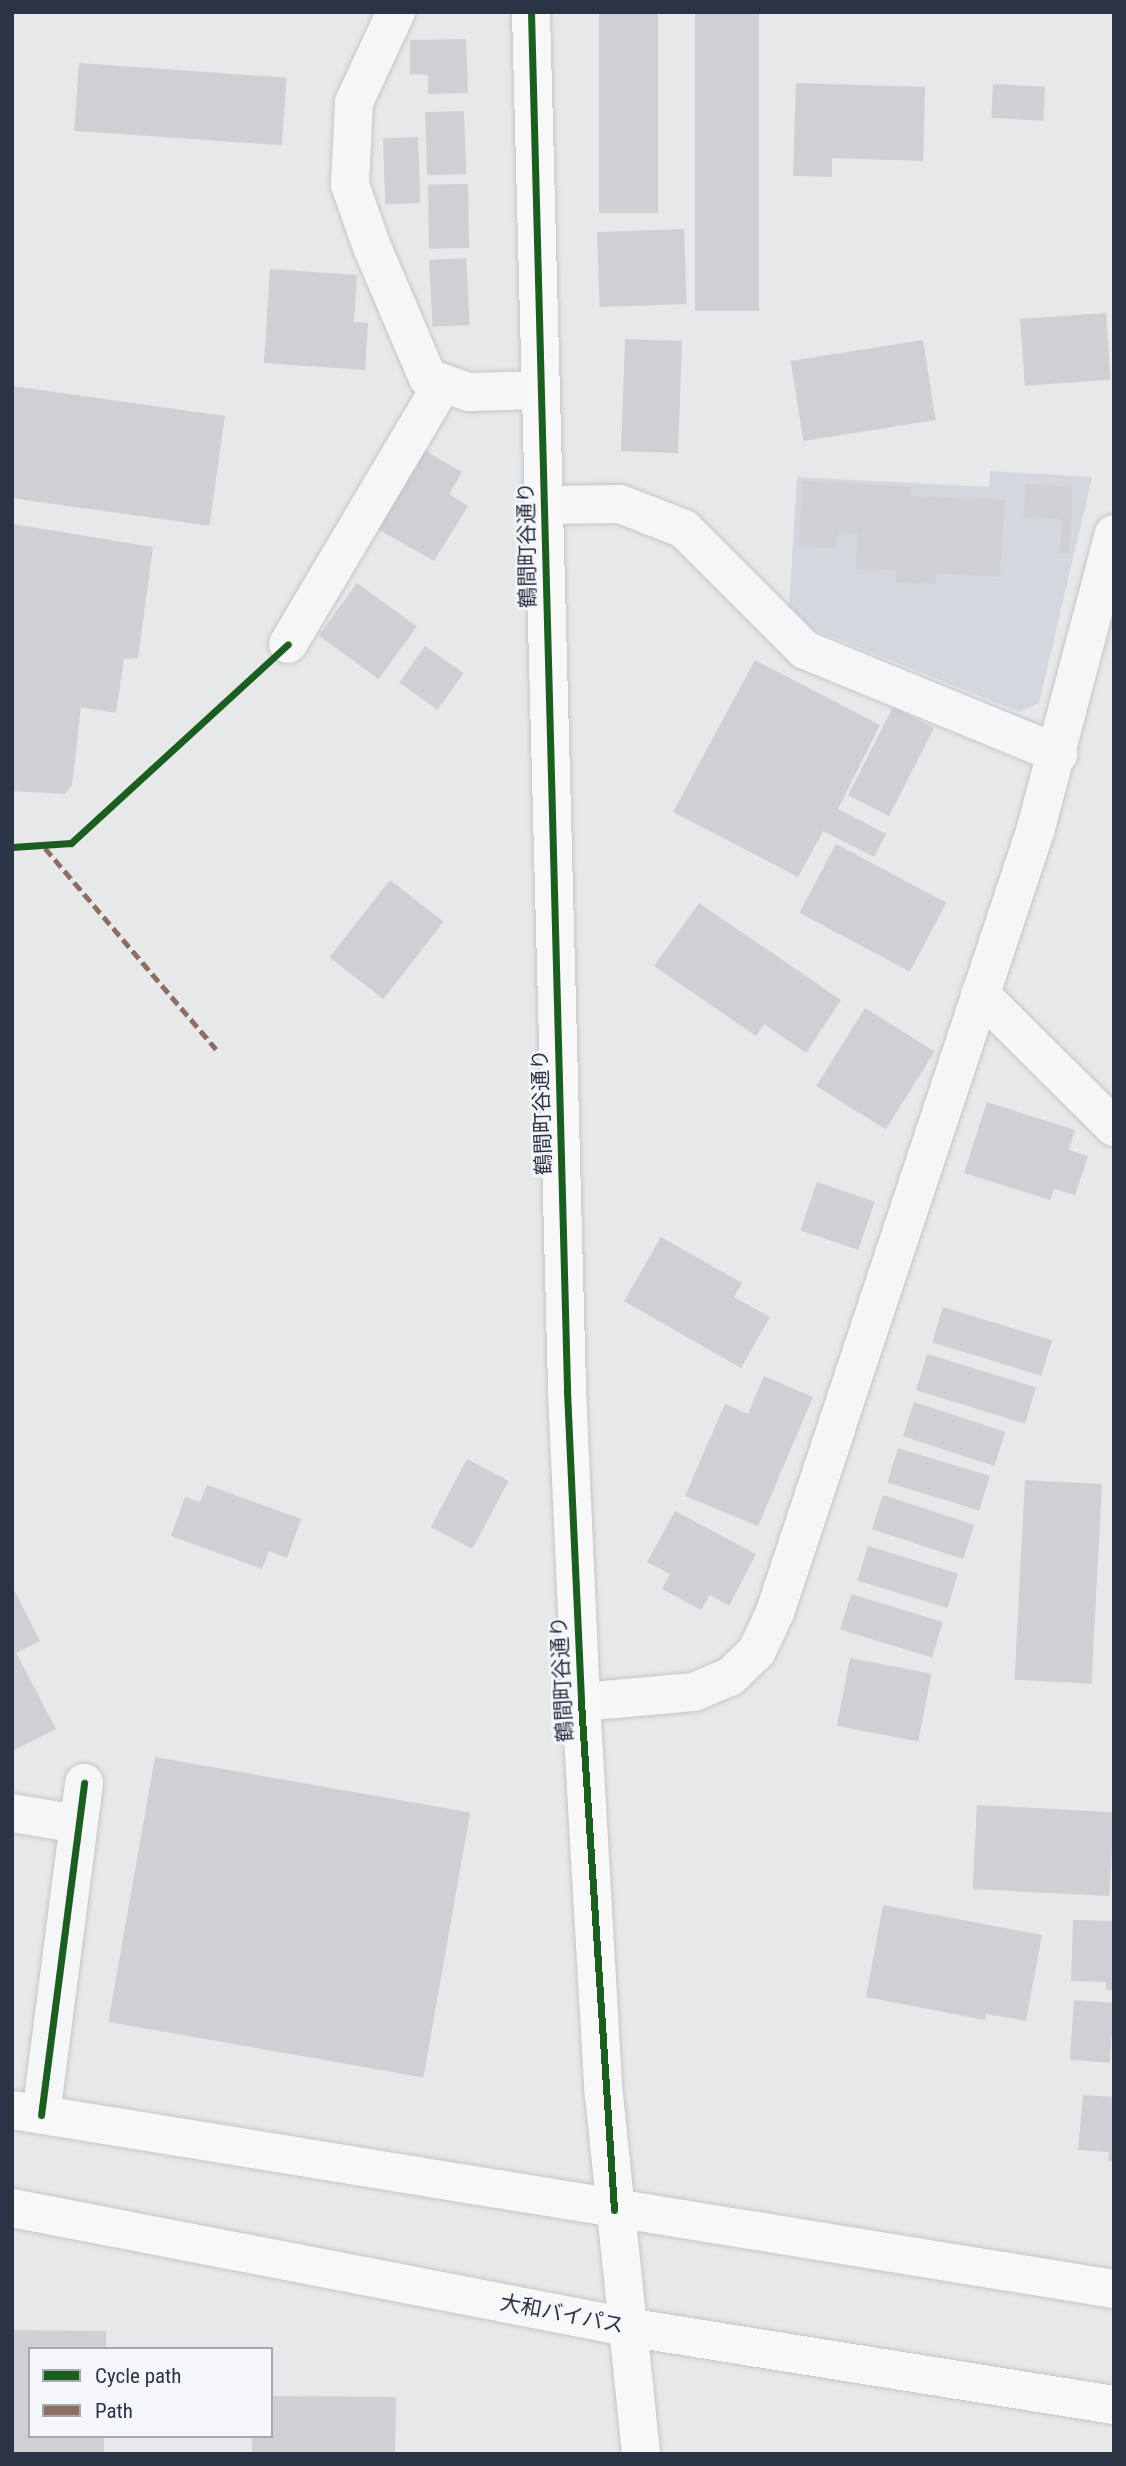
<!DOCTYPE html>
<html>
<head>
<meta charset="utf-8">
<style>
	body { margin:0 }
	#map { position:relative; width:1126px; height:2466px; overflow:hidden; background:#e6e8ea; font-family:"Roboto Condensed","Noto Sans JP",sans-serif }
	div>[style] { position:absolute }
	.built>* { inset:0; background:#d4d7dd }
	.building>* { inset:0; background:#ced0d3; transform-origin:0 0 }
	.roads { filter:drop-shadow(0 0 2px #c4c6c8) drop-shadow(0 0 2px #c4c6c8) }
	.street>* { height:38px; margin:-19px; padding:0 19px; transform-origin:19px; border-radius:19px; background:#f5f6f7 }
	.secondary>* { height:38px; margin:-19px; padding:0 19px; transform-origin:19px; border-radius:19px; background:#f8f8f8 }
	.highway>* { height:38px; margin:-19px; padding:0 19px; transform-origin:19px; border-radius:19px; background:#f8f8f8 }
	.quiet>* { height:5px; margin-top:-2.5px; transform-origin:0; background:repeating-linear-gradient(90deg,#8d6e63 0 10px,transparent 0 15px) }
	.cycleway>* { height:7px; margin:-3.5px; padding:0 3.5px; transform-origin:3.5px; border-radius:3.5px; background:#1b5e20 }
	span { translate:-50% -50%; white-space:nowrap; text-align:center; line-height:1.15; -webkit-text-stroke:5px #f4f6f9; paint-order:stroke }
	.street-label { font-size:21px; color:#2b3445 }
	.frame { position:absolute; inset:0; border:14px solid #2b3445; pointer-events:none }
	.legend { position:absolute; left:28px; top:2347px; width:245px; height:91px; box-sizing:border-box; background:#f4f6f9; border:2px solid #a4a8b1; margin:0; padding:9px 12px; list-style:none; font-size:21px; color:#2b3445 }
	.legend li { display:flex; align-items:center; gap:14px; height:35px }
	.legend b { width:35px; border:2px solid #a4a8b1 }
</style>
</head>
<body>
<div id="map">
	<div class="built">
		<i style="clip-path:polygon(990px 471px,1092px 477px,1039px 703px,1019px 712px,808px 627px,789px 609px,797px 477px,989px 487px)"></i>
	</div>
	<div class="building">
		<i style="left:599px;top:12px;width:59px;height:201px"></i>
		<i style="left:695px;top:12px;width:64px;height:299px"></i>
		<i style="clip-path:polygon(466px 39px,468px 93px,428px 94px,428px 75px,410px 74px,410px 40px)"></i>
		<i style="left:79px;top:63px;width:208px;height:68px;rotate:4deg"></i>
		<i style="clip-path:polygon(796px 83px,925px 87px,923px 161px,832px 158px,832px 177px,793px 176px)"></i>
		<i style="left:993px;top:84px;width:52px;height:34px;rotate:3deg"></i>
		<i style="left:464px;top:111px;width:63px;height:39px;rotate:88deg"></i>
		<i style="left:418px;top:137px;width:66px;height:35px;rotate:88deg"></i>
		<i style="left:468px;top:184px;width:64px;height:40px;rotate:89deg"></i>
		<i style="left:684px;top:229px;width:75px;height:87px;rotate:88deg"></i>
		<i style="left:466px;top:258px;width:67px;height:37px;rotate:87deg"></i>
		<i style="clip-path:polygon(270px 269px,357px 275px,354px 322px,368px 323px,365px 370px,264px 363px)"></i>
		<i style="left:1106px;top:313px;width:67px;height:86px;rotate:86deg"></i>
		<i style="left:625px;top:339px;width:57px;height:112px;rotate:2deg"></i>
		<i style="left:923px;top:340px;width:81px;height:134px;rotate:81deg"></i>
		<i style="left:12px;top:386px;width:215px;height:111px;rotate:8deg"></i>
		<i style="clip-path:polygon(422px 449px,462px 472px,449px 494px,468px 506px,434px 561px,376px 528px)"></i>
		<i style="clip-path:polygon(803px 481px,911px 487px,910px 496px,1005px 500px,1000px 577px,936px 573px,936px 584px,895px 582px,895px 570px,856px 569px,858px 534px,837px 533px,836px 548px,799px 546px)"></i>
		<i style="clip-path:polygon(1026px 484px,1073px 487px,1069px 553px,1060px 553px,1062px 519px,1023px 517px)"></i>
		<i style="clip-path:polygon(12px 524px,153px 547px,138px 658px,124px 659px,116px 713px,81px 707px,72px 785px,65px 794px,12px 791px)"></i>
		<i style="left:357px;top:583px;width:74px;height:65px;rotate:36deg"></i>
		<i style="left:425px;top:646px;width:47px;height:45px;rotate:35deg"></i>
		<i style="clip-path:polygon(755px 660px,880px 725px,838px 809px,886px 834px,874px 857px,823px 831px,798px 877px,673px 812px)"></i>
		<i style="left:893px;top:707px;width:46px;height:99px;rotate:27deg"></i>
		<i style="left:836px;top:844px;width:125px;height:78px;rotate:28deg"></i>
		<i style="left:390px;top:880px;width:68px;height:98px;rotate:38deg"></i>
		<i style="clip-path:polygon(699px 903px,841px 1000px,806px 1053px,764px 1024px,756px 1036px,654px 966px)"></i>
		<i style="left:865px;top:1008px;width:82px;height:92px;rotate:32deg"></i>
		<i style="clip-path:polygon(987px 1102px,1075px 1130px,1069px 1150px,1088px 1156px,1075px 1195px,1054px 1189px,1050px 1200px,964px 1173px)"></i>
		<i style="left:817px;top:1182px;width:61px;height:51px;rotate:19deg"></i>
		<i style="clip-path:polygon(661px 1237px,742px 1283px,734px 1297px,770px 1317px,741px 1368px,624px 1301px)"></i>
		<i style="left:943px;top:1307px;width:114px;height:37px;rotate:17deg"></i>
		<i style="left:927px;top:1354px;width:114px;height:38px;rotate:17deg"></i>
		<i style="clip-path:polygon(764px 1376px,813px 1397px,758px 1526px,685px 1496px,725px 1404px,748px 1414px)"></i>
		<i style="left:914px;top:1402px;width:96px;height:36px;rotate:18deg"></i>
		<i style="left:898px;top:1448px;width:96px;height:36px;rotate:17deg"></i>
		<i style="left:467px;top:1459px;width:47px;height:77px;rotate:28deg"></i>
		<i style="left:1025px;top:1480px;width:77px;height:200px;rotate:3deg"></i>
		<i style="clip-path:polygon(207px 1485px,301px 1519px,287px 1558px,269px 1551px,262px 1569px,171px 1536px,185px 1497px,200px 1502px)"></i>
		<i style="left:883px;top:1495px;width:96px;height:36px;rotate:18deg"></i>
		<i style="clip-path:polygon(675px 1511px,756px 1554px,729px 1606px,710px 1595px,701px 1610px,662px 1589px,670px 1574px,647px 1562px)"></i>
		<i style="left:868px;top:1546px;width:94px;height:36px;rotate:17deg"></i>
		<i style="clip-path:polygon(12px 1586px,40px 1641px,16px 1653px,56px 1729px,12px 1751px)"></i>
		<i style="left:851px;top:1594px;width:96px;height:37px;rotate:17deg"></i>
		<i style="left:850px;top:1658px;width:83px;height:69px;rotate:11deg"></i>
		<i style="left:155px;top:1757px;width:320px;height:269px;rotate:10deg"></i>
		<i style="left:977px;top:1805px;width:137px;height:84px;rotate:3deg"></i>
		<i style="clip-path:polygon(883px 1905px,1042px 1935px,1026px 2021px,986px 2014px,985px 2020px,866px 1997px)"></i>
		<i style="clip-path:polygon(1073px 1920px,1114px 1921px,1114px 1991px,1106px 1990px,1106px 1982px,1071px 1981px)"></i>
		<i style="left:1074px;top:2000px;width:40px;height:60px;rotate:4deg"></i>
		<i style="clip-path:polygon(1083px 2095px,1114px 2097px,1114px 2161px,1108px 2161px,1109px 2152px,1078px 2150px)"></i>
		<i style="clip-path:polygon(12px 2330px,106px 2331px,106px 2349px,30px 2349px,30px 2436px,104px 2436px,104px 2454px,12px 2454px)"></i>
		<i style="clip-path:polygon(271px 2396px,396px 2397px,395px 2454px,252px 2454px,252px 2436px,271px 2436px)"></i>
	</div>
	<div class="roads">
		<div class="street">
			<i style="left:396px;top:12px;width:99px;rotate:115deg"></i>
			<i style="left:354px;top:102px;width:83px;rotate:92.8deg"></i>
			<i style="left:350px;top:185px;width:66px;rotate:70.5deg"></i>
			<i style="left:372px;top:247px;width:142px;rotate:66.9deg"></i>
			<i style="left:428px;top:378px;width:43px;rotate:18.9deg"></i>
			<i style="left:469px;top:392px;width:72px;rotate:-1.6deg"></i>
			<i style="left:543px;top:505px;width:77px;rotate:-0.7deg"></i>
			<i style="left:620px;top:504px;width:69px;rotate:21.3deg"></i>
			<i style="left:684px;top:529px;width:171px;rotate:45deg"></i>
			<i style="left:805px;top:650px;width:274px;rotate:22.3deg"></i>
			<i style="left:288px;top:644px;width:300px;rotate:-59.3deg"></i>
			<i style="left:980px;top:994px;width:189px;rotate:44.8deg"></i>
			<i style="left:581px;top:1702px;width:113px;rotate:-5.1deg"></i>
			<i style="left:694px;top:1692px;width:39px;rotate:-23deg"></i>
			<i style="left:730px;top:1677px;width:37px;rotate:-44deg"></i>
			<i style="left:757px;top:1651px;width:43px;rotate:-65.2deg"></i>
			<i style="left:775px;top:1612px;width:822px;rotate:-71.57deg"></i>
			<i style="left:1035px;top:832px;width:308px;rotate:-75.2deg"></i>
			<i style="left:12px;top:1813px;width:67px;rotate:9.5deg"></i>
			<i style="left:41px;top:2115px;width:335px;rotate:-82.6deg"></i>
		</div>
		<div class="secondary">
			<i style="left:531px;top:12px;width:1379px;rotate:88.5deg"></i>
			<i style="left:567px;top:1391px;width:311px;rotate:87.4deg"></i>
			<i style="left:581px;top:1702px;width:394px;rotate:86.7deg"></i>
			<i style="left:604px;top:2095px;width:361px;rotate:84.1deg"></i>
		</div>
		<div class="highway">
			<i style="left:12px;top:2110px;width:1116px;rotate:9.23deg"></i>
			<i style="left:12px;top:2208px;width:626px;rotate:10.95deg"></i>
			<i style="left:627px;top:2327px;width:493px;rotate:9.1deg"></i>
		</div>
	</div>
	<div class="quiet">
		<i style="left:45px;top:848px;width:264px;rotate:49.6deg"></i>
	</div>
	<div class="cycleway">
		<i style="left:531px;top:12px;width:1379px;rotate:88.5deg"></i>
		<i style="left:567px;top:1391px;width:311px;rotate:87.4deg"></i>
		<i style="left:581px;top:1702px;width:509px;rotate:86.28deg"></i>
		<i style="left:12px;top:847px;width:59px;rotate:-3.9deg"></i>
		<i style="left:71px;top:843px;width:294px;rotate:-42.5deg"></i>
		<i style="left:41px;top:2115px;width:335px;rotate:-82.6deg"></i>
	</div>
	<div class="street-label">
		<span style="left:527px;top:545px;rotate:-91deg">鶴間町谷通り</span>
		<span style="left:542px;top:1112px;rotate:-92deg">鶴間町谷通り</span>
		<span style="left:562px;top:1679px;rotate:-93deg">鶴間町谷通り</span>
		<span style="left:562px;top:2314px;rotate:11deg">大和バイパス</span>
	</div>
	<div class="frame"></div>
	<ul class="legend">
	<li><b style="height:9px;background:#1b5e20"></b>Cycle path</li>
	<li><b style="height:9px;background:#8d6e63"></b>Path</li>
	</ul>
</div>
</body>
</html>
